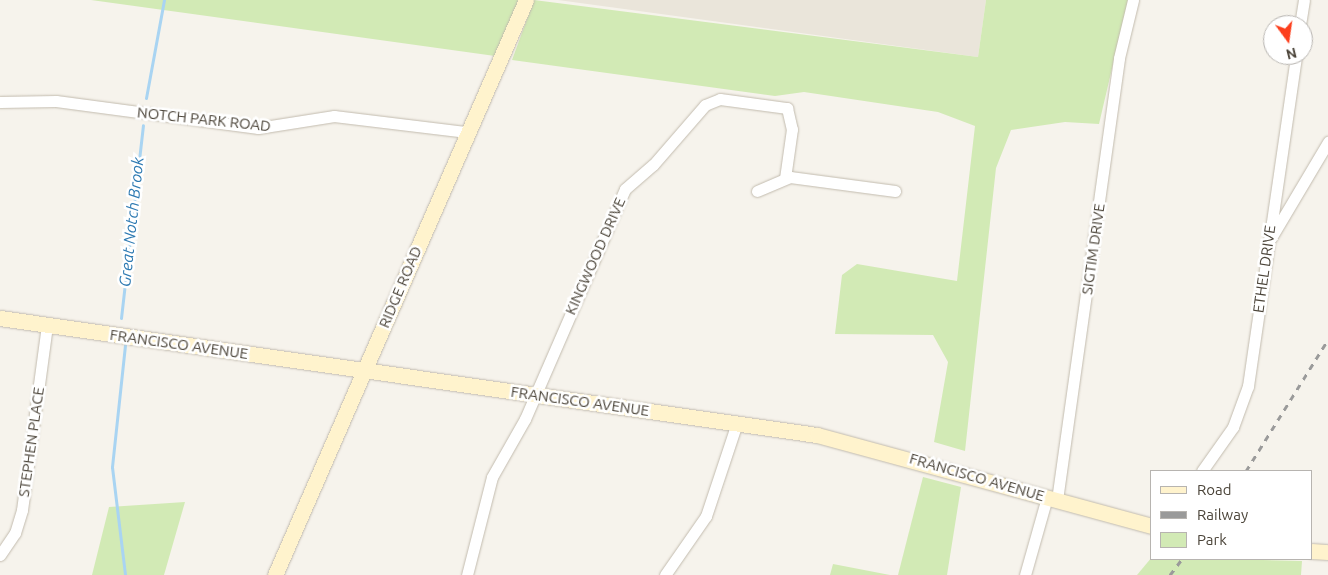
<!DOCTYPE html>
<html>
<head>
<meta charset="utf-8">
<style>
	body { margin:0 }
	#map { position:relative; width:1328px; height:575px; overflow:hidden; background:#f6f3ec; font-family:Ubuntu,sans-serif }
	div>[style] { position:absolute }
	.residential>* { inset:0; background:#eae5da }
	.green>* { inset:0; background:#d2eab5 }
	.stream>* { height:3px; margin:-1.5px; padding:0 1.5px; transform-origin:1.5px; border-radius:1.5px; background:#a9d4f2 }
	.roads { filter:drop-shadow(0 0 1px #c2bbae) drop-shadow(0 0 1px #c2bbae) }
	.street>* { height:11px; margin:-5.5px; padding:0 5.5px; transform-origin:5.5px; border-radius:5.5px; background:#fff }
	.secondary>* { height:15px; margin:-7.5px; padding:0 7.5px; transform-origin:7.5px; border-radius:7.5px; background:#fff3cd }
	.rail>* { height:3px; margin-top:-1.5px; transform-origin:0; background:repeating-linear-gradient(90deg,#9a9a9a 0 6px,transparent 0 12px) }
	span { translate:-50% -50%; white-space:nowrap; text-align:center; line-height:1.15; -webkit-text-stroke:5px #fff; paint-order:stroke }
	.street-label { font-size:15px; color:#4b4439 }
	.water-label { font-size:16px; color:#2e7ab2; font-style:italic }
	.legend { position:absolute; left:1150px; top:470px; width:162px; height:90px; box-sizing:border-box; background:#fff; border:1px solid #b7b4b0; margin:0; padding:6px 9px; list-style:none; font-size:15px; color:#4b4439 }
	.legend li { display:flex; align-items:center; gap:10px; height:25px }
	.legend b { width:25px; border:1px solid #b7b4b0 }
	.north { position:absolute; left:1263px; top:15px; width:50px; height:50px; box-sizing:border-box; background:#fff; border:1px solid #b7b4b0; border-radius:50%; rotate:166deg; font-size:14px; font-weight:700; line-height:20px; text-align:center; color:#4b4439 }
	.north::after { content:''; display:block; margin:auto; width:18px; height:22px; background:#fc3f1d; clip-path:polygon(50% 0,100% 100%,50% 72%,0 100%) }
</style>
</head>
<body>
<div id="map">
	<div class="residential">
		<i style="clip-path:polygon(558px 0,986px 0,978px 57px)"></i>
	</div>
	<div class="green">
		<i style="clip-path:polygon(91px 0,521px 0,495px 56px)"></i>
		<i style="clip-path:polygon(534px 0,978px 57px,986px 0,1128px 0,1099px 124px,1065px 122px,1011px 130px,996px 168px,965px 451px,934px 442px,948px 362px,933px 335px,835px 334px,842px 275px,857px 264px,957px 281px,975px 126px,938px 112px,804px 92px,775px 96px,512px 60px)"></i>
		<i style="clip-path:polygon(923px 477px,961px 487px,947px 575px,898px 575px)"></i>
		<i style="clip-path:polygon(185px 502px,164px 575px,92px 575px,109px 507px)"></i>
		<i style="clip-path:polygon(1152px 557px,1302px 561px,1301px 575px,1137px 575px)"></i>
		<i style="clip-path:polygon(833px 564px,890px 575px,830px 575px)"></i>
	</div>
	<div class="stream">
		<i style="left:146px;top:98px;width:100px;rotate:-79.6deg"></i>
		<i style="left:121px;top:318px;width:194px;rotate:-83.5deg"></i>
		<i style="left:125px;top:345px;width:123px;rotate:96.1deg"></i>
		<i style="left:112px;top:467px;width:109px;rotate:83.1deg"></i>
	</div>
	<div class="roads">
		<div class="street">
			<i style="left:1300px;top:25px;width:25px;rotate:-81deg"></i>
			<i style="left:0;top:102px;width:56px;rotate:-1deg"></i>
			<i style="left:56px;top:101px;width:204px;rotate:7.6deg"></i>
			<i style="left:258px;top:128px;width:77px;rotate:-9deg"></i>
			<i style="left:334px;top:116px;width:134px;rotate:6.9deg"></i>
			<i style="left:757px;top:191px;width:36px;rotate:-23deg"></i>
			<i style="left:790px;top:177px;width:106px;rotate:7.6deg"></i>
			<i style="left:1271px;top:238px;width:112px;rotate:-59.3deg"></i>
			<i style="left:1202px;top:471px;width:54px;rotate:-54.8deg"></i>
			<i style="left:1233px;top:427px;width:44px;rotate:-69.9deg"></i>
			<i style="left:1248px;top:386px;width:334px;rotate:-81.7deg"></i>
			<i style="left:1057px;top:500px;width:446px;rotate:-82deg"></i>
			<i style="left:1119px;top:58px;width:60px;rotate:-76.4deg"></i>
			<i style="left:0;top:555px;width:27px;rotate:-56deg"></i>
			<i style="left:15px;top:533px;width:24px;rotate:-73deg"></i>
			<i style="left:22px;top:510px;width:187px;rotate:-82.3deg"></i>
			<i style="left:467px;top:575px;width:101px;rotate:-75.7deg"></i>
			<i style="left:492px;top:477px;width:67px;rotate:-60.4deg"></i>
			<i style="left:525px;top:419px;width:251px;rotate:-66.5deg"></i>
			<i style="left:625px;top:189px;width:37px;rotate:-41deg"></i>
			<i style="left:653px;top:165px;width:79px;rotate:-49.1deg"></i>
			<i style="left:705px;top:105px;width:16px;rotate:-22deg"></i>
			<i style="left:720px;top:99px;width:68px;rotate:7.7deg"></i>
			<i style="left:787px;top:108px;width:22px;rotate:77deg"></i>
			<i style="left:792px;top:129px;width:49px;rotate:98.1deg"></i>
			<i style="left:665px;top:575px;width:72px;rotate:-55.2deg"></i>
			<i style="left:706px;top:516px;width:98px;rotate:-71.6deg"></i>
			<i style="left:1025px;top:575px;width:81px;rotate:-74.2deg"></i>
		</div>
		<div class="secondary">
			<i style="left:0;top:318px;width:825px;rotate:8.15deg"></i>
			<i style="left:817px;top:435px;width:347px;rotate:15.2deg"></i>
			<i style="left:1312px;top:551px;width:16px;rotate:4deg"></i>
			<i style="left:275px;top:575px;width:627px;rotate:-66.42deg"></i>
		</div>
	</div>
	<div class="rail">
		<i style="left:1246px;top:471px;width:155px;rotate:-58deg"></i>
		<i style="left:1170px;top:575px;width:20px;rotate:-53deg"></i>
	</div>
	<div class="street-label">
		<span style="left:204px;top:119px;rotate:6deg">NOTCH PARK ROAD</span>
		<span style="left:1093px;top:249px;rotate:-82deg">SIGTIM DRIVE</span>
		<span style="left:595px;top:256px;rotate:-66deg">KINGWOOD DRIVE</span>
		<span style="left:1264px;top:269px;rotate:-82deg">ETHEL DRIVE</span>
		<span style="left:400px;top:287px;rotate:-67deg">RIDGE ROAD</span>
		<span style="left:179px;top:344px;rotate:8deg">FRANCISCO AVENUE</span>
		<span style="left:580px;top:401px;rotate:8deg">FRANCISCO AVENUE</span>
		<span style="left:31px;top:442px;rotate:-82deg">STEPHEN PLACE</span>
		<span style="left:977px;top:477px;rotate:16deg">FRANCISCO AVENUE</span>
	</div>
	<div class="water-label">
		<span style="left:131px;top:222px;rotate:-84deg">Great Notch Brook</span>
	</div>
	<ul class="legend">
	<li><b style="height:6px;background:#fff3cd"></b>Road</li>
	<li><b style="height:6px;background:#9a9a9a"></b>Railway</li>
	<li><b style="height:14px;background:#d2eab5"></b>Park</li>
	</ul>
	<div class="north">N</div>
</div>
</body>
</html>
